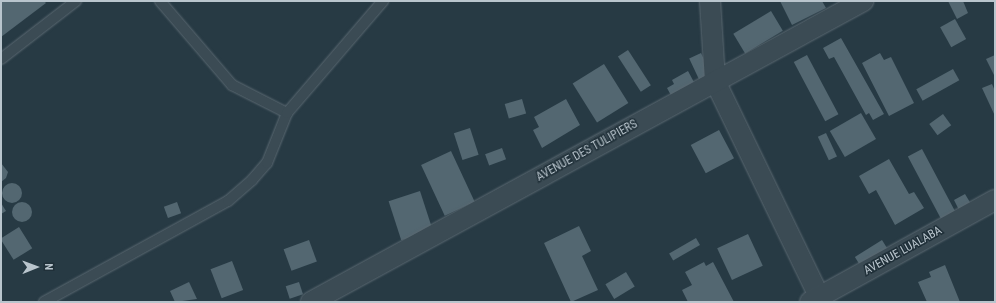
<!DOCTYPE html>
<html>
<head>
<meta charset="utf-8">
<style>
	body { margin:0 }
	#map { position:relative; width:996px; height:303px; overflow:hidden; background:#273a44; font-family:"Roboto Condensed",sans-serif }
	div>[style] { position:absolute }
	.building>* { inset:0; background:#536771; transform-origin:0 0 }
	.round { border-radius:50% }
	.roads { filter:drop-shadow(0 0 1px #5a6871) drop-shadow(0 0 1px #5a6871) }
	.lane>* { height:10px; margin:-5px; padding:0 5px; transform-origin:5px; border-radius:5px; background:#3b4b54 }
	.street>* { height:20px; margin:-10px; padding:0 10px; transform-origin:10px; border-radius:10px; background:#3b4b54 }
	span { translate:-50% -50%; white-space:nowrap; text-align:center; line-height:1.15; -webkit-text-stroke:3px #203039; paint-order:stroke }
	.street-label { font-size:12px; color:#b9c5cd }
	.frame { position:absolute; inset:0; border:2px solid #b9c5cd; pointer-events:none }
	.north { position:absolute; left:16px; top:247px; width:40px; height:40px; -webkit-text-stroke:3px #203039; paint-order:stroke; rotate:89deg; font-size:11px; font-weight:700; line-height:16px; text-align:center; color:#b9c5cd }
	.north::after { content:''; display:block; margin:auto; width:14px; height:18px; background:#b9c5cd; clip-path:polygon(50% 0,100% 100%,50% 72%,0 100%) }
</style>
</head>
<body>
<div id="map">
	<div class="building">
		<i style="clip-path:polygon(1px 1px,44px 1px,46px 3px,1px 37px)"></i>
		<i style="clip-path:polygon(780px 1px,822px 1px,826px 8px,792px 25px)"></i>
		<i style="clip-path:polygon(948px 1px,963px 1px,968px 13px,957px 19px)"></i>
		<i style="left:771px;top:11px;width:23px;height:44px;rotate:59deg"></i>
		<i style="left:955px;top:19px;width:23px;height:17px;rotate:61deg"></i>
		<i style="clip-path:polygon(841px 38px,884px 114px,873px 120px,869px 113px,866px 115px,834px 57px,829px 59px,823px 48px)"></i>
		<i style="left:628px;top:50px;width:42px;height:12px;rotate:57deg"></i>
		<i style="left:701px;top:53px;width:23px;height:13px;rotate:65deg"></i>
		<i style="clip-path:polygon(880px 53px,884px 60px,891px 57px,914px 103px,889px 116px,862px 63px)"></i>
		<i style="left:807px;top:55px;width:67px;height:15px;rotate:62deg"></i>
		<i style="clip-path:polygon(995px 55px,995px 77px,986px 59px)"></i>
		<i style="left:604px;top:64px;width:46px;height:37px;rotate:58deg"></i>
		<i style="left:953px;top:69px;width:13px;height:42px;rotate:61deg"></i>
		<i style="clip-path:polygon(688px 71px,696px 86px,673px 99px,667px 88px,674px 84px,672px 80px)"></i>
		<i style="clip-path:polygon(992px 84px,995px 91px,995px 116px,982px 88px)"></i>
		<i style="left:522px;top:99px;width:15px;height:18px;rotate:74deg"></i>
		<i style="clip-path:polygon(566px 99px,580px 125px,542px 148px,533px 130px,539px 127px,534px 117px)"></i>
		<i style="left:861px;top:113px;width:30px;height:36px;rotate:60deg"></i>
		<i style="left:943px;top:114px;width:14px;height:17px;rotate:54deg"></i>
		<i style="left:470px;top:128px;width:28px;height:17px;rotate:72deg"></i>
		<i style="left:719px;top:130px;width:32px;height:32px;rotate:62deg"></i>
		<i style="left:826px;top:133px;width:26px;height:9px;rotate:65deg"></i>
		<i style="left:502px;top:148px;width:12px;height:18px;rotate:70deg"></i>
		<i style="left:922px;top:149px;width:71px;height:16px;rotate:62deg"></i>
		<i style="left:451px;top:151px;width:56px;height:33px;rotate:65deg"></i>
		<i style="clip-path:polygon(889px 159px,909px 194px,914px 192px,924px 208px,895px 225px,876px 190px,869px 194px,859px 176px)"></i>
		<i style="clip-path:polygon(1px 163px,8px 172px,6px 178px,1px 182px)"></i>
		<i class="round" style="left:2px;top:183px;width:20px;height:20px"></i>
		<i style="left:420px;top:191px;width:41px;height:33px;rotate:72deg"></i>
		<i style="clip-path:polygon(965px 194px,971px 204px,960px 212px,954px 200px)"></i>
		<i style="left:177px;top:202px;width:12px;height:14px;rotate:70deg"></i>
		<i class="round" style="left:12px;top:202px;width:20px;height:20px"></i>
		<i style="clip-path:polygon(1px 203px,6px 211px,1px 214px)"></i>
		<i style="clip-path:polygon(579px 226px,591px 251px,582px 256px,598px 290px,571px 302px,544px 243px)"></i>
		<i style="left:19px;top:227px;width:25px;height:22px;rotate:58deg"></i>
		<i style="left:748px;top:234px;width:35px;height:34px;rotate:65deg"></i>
		<i style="left:696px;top:238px;width:8px;height:31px;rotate:60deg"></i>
		<i style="left:309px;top:240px;width:23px;height:27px;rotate:70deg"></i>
		<i style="left:882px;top:240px;width:15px;height:32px;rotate:58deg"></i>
		<i style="left:232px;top:261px;width:31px;height:23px;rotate:69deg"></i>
		<i style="clip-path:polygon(704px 262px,706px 266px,713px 262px,734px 302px,688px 302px,682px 290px,692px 285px,685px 272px)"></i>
		<i style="clip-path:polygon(945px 265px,960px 302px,927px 302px,918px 282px,931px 277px,929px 272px)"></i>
		<i style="left:626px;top:272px;width:17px;height:24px;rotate:59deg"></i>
		<i style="clip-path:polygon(189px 282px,197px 299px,175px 302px,170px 291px)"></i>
		<i style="left:299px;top:282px;width:13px;height:14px;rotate:72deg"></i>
	</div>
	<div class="roads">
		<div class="lane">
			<i style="left:160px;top:1px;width:111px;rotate:49.4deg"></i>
			<i style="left:232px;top:85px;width:62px;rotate:27deg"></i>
			<i style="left:1px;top:59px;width:95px;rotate:-37.7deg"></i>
			<i style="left:44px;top:302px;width:210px;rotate:-28.8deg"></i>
			<i style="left:228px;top:201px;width:32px;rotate:-41deg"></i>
			<i style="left:252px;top:180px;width:23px;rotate:-49deg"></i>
			<i style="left:267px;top:163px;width:54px;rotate:-68.2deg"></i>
			<i style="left:287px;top:113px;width:148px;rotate:-49.4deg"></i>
		</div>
		<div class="street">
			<i style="left:710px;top:1px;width:80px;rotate:86.4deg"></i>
			<i style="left:715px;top:81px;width:246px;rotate:64.2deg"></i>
			<i style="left:311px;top:302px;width:629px;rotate:-28.6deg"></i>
			<i style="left:810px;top:302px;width:211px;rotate:-28.9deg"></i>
		</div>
	</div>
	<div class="street-label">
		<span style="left:587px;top:151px;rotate:-29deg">AVENUE DES TULIPIERS</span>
		<span style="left:903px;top:251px;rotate:-29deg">AVENUE LUALABA</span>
	</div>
	<div class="frame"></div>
	<div class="north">N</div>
</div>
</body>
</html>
